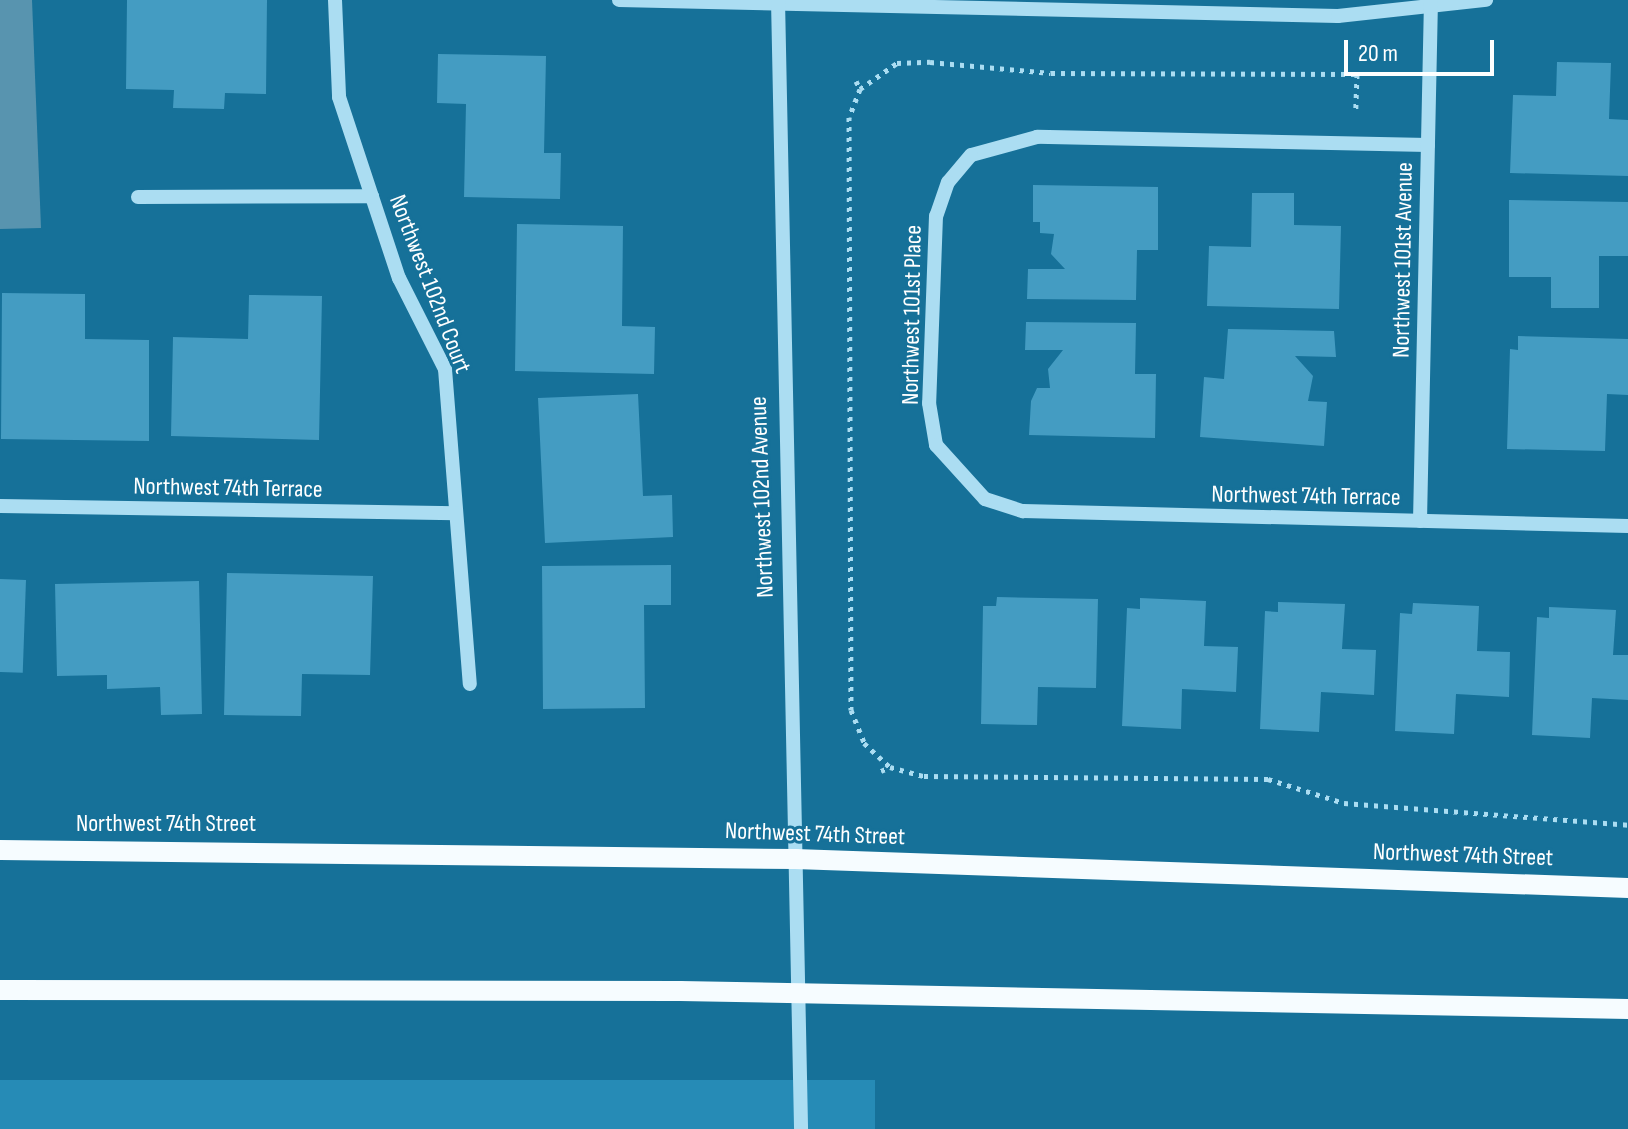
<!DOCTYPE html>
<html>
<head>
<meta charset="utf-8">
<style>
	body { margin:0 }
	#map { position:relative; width:1628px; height:1129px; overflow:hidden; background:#167199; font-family:"Sofia Sans Condensed",sans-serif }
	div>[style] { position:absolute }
	.green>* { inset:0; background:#268bb6; transform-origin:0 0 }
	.water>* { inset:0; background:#5894af }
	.building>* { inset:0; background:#449cc2; transform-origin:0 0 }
	.path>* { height:5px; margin-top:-2.5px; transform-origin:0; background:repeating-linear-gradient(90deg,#abddf2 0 4px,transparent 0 10px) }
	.minor>* { height:14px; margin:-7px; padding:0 7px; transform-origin:7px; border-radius:7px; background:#abddf2 }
	.major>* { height:20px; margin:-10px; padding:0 10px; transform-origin:10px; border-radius:10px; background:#f6fcff }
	span { translate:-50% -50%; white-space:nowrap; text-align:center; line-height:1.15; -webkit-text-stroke:6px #167199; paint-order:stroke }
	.street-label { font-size:24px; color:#fff }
	.scale { position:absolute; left:1344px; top:40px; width:150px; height:36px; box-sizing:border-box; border:4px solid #fff; border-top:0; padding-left:10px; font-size:24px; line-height:28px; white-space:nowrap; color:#fff; -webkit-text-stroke:6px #167199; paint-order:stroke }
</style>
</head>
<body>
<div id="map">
	<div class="green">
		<i style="left:0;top:1080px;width:875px;height:49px"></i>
	</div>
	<div class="water">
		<i style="clip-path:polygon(0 0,32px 0,41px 228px,0 229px)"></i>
	</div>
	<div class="building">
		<i style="clip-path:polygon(127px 0,267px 0,266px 94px,225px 93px,224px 109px,173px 108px,174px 90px,126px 89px)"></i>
		<i style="clip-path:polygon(438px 54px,546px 56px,544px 153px,561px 153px,560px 199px,464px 197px,466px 104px,437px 103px)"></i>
		<i style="clip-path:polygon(1557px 62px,1611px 63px,1609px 119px,1628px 120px,1628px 176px,1510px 173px,1513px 95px,1556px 96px)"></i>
		<i style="clip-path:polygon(1033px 185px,1158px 187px,1158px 250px,1137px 250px,1136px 300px,1027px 299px,1028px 269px,1065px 269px,1051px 254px,1054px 234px,1040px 233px,1040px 222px,1033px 222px)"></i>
		<i style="clip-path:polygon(1252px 193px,1294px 193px,1294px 225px,1341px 226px,1339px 309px,1207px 306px,1209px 246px,1251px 247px)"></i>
		<i style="clip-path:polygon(1509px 200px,1628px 202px,1628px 256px,1599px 256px,1599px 308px,1551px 308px,1551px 277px,1509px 277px)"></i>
		<i style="clip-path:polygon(517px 224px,623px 226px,622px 326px,655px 327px,654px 374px,515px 371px)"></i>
		<i style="clip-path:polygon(2px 293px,85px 294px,85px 339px,149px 340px,149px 441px,1px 439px)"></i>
		<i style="clip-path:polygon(249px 295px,322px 296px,319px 440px,171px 436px,173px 337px,248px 339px)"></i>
		<i style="clip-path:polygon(1026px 322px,1136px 323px,1135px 374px,1156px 374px,1155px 438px,1029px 435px,1031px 401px,1037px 388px,1050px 388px,1048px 369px,1063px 350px,1025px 350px)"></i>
		<i style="clip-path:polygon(1228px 329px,1334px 331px,1336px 357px,1295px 356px,1313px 376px,1308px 401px,1327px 402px,1324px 446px,1200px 437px,1204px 377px,1224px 379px)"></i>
		<i style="clip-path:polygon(1518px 336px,1628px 339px,1628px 395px,1607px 394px,1605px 451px,1507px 449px,1510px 349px,1518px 350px)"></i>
		<i style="clip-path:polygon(638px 394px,643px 496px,672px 495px,673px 537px,545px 543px,538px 398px)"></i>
		<i style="clip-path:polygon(671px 565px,671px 605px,644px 605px,645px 708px,543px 709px,542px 566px)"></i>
		<i style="clip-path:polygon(227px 573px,373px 576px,370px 675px,302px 674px,301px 716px,224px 715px)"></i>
		<i style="left:0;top:579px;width:26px;height:93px;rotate:2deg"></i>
		<i style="clip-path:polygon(199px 581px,202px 714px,161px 715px,160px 687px,107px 689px,107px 675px,57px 676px,55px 584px)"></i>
		<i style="clip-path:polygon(997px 597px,1098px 599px,1096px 688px,1038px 687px,1037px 725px,981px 724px,983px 606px,996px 606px)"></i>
		<i style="clip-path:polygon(1140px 598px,1206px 601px,1204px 646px,1238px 647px,1236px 692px,1182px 689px,1181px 729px,1122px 726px,1127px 608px,1140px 609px)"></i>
		<i style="clip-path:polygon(1278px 602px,1345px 604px,1342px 649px,1376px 650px,1374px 695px,1321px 692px,1319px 732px,1260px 729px,1265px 611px,1278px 612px)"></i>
		<i style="clip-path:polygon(1413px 603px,1479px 606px,1477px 651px,1510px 652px,1509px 697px,1456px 694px,1454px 734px,1395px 731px,1400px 613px,1412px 614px)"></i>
		<i style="clip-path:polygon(1549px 607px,1616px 610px,1613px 655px,1628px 655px,1628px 700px,1592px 698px,1590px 738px,1532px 735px,1537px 617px,1549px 618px)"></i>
	</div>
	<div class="path">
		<i style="left:856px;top:81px;width:9px;rotate:63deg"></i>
		<i style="left:860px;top:89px;width:30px;rotate:111deg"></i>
		<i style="left:849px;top:117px;width:593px;rotate:89.81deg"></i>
		<i style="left:851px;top:710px;width:35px;rotate:68deg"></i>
		<i style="left:864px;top:743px;width:35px;rotate:43deg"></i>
		<i style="left:890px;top:767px;width:35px;rotate:15deg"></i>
		<i style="left:924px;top:776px;width:344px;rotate:0.5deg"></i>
		<i style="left:1268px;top:779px;width:80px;rotate:17.5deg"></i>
		<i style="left:1344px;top:803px;width:285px;rotate:4.4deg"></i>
		<i style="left:860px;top:89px;width:45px;rotate:-35.1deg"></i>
		<i style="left:897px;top:63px;width:33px;rotate:-2deg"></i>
		<i style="left:930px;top:62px;width:121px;rotate:5.2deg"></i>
		<i style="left:1051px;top:73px;width:306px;rotate:0.2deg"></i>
		<i style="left:1357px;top:74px;width:36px;rotate:92deg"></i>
		<i style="left:881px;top:771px;width:10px;rotate:-24deg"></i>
	</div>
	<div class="minor">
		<i style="left:335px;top:0;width:97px;rotate:87.6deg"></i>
		<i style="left:339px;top:97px;width:191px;rotate:71.7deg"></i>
		<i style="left:399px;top:278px;width:102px;rotate:63.2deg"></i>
		<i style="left:445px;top:369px;width:316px;rotate:85.5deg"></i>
		<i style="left:619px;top:0;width:719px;rotate:1.27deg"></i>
		<i style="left:1338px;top:16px;width:149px;rotate:-6.2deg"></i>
		<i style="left:778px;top:0;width:1129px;rotate:88.83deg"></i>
		<i style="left:1428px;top:145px;width:391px;rotate:-178.8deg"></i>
		<i style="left:1037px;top:137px;width:68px;rotate:164.7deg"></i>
		<i style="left:971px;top:155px;width:35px;rotate:130deg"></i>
		<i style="left:948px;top:182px;width:36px;rotate:109deg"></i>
		<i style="left:936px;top:216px;width:187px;rotate:92.1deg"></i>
		<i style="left:929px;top:403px;width:43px;rotate:80.5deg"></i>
		<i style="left:936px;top:445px;width:73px;rotate:47.8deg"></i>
		<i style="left:985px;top:499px;width:40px;rotate:18deg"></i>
		<i style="left:1023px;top:511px;width:605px;rotate:1.42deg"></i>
		<i style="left:138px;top:197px;width:234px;rotate:-0.2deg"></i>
		<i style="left:0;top:506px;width:456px;rotate:0.9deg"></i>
		<i style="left:1420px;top:521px;width:521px;rotate:-88.79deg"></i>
	</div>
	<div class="major">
		<i style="left:0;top:850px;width:795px;rotate:0.65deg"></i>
		<i style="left:795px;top:859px;width:834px;rotate:1.99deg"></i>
		<i style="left:0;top:990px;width:680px;rotate:0.08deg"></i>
		<i style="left:680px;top:991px;width:948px;rotate:1.09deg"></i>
	</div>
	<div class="street-label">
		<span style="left:1403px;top:260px;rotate:-89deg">Northwest 101st Avenue</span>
		<span style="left:430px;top:284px;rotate:69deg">Northwest 102nd Court</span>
		<span style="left:912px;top:315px;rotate:-89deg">Northwest 101st Place</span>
		<span style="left:228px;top:488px;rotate:1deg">Northwest 74th Terrace</span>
		<span style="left:1306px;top:496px;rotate:1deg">Northwest 74th Terrace</span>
		<span style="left:762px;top:497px;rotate:-92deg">Northwest 102nd Avenue</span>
		<span style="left:166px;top:824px">Northwest 74th Street</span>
		<span style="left:815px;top:834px;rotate:2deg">Northwest 74th Street</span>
		<span style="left:1463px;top:855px;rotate:2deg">Northwest 74th Street</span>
	</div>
	<div class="scale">20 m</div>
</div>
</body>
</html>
